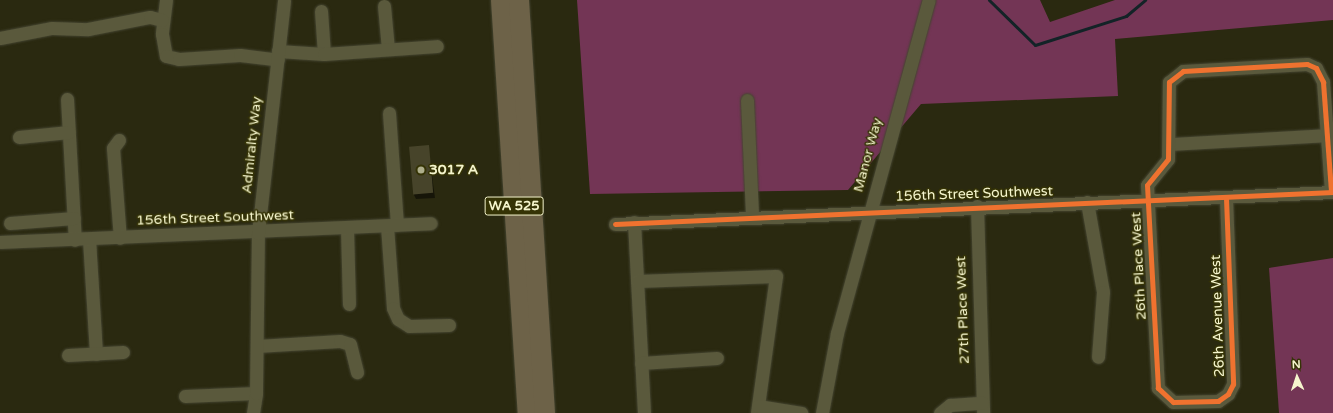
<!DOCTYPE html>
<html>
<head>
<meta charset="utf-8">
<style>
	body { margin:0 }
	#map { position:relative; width:1333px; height:413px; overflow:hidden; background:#2a2910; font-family:"Varela Round",sans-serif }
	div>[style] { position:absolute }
	.green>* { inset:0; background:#733555 }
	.shadow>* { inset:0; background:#0007 }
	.stream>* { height:3px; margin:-1.5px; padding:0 1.5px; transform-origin:1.5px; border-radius:1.5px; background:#132327 }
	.building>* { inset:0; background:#47442a; transform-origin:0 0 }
	.roads { filter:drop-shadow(0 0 1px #444430) drop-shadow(0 0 1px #444430) }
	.minor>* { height:13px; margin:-6.5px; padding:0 6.5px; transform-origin:6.5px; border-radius:6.5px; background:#5a593c }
	.highway>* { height:20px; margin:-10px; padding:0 10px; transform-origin:10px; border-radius:10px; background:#6d6248 }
	.cycleway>* { height:5px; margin:-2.5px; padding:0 2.5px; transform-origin:2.5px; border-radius:2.5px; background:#ef722f }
	.dots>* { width:11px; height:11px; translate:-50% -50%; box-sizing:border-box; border:2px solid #353305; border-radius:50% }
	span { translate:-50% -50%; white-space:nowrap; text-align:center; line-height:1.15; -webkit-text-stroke:3px #353305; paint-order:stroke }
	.shield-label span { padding:1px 3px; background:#353305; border:1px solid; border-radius:3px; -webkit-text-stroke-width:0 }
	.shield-label { font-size:13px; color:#f5f5cd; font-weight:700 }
	.street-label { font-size:14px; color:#f5f5cd }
	.poi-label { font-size:14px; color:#f5f5cd; font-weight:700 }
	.left { translate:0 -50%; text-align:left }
	.north { position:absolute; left:1277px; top:357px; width:40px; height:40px; -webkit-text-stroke:3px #353305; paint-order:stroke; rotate:357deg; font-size:11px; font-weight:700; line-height:16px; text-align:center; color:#f5f5cd }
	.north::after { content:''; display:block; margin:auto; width:14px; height:18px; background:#f5f5cd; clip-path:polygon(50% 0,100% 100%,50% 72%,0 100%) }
</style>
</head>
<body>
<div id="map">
	<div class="green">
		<i style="clip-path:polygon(577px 0,1040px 0,1050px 22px,1115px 0,1333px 0,1333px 20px,1115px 39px,1118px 96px,921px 104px,848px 190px,590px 194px)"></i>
		<i style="clip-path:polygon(1333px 258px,1333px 413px,1279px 413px,1269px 268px)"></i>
	</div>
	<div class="shadow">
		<i style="clip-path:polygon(428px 146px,435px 198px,416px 199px,414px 195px)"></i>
	</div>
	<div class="stream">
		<i style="left:989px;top:0;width:64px;rotate:44.4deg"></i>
		<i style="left:1035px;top:45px;width:96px;rotate:-17.7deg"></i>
		<i style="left:1126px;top:16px;width:25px;rotate:-40deg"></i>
	</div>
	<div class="building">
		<i style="left:429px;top:145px;width:48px;height:20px;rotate:85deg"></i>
	</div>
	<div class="roads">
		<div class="minor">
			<i style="left:166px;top:0;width:34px;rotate:97deg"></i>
			<i style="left:162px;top:34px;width:22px;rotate:80deg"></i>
			<i style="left:166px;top:56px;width:13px;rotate:13deg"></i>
			<i style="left:179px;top:59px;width:61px;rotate:-3.8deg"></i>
			<i style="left:240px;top:55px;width:38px;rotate:7deg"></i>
			<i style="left:384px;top:6px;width:43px;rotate:84.7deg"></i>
			<i style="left:321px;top:11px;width:43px;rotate:86deg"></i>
			<i style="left:0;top:38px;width:53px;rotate:-10.9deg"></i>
			<i style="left:52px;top:28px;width:36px;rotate:2deg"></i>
			<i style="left:88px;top:29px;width:63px;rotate:-11deg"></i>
			<i style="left:150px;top:17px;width:12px;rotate:14deg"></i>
			<i style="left:278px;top:51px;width:46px;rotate:3.7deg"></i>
			<i style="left:324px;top:54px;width:113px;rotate:-4deg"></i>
			<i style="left:67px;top:99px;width:141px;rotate:86.8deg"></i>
			<i style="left:747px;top:100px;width:116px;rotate:87.5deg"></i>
			<i style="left:389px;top:113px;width:112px;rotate:85.9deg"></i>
			<i style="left:19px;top:137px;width:50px;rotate:-5.7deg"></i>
			<i style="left:119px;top:140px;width:10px;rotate:127deg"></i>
			<i style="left:113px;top:148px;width:90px;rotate:85.6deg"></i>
			<i style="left:1171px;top:144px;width:156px;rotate:-3.3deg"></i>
			<i style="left:1226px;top:198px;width:186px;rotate:87.8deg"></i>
			<i style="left:1233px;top:384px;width:11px;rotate:117deg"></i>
			<i style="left:1228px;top:394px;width:12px;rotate:145deg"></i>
			<i style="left:1218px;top:401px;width:45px;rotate:178.7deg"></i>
			<i style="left:1173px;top:402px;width:21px;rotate:-137deg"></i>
			<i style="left:1158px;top:388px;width:203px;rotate:-93.1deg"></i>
			<i style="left:1147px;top:185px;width:33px;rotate:-51deg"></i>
			<i style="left:1168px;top:159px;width:77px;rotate:-89.3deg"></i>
			<i style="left:1169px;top:82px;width:18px;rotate:-38deg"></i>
			<i style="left:1183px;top:71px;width:124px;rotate:-3.2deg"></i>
			<i style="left:1307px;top:64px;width:10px;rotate:24deg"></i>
			<i style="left:1316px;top:68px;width:16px;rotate:63deg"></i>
			<i style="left:1323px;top:82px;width:110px;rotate:85.8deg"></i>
			<i style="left:1087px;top:202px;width:91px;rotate:79.9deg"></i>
			<i style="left:1103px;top:292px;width:65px;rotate:94.4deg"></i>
			<i style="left:977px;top:206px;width:207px;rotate:88.3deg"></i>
			<i style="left:634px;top:222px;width:191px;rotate:87deg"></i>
			<i style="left:10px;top:223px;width:64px;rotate:-4.5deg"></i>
			<i style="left:615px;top:224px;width:719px;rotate:-2.55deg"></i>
			<i style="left:387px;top:226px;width:82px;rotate:85.8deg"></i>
			<i style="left:393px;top:308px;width:12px;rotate:66deg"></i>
			<i style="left:398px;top:319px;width:13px;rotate:32deg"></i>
			<i style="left:409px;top:326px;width:40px;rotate:-1.4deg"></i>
			<i style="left:347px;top:228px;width:76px;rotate:88.5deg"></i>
			<i style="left:89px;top:239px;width:115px;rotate:86.5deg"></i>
			<i style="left:0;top:242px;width:431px;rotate:-2.5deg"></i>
			<i style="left:637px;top:281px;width:139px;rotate:-2.1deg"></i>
			<i style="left:776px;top:276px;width:138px;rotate:97.9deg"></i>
			<i style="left:257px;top:346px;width:83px;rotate:-3.4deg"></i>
			<i style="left:340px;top:341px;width:10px;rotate:17deg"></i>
			<i style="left:350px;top:344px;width:29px;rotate:76deg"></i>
			<i style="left:68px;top:355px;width:55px;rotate:-3.1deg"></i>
			<i style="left:641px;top:363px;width:76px;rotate:-3.8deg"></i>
			<i style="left:185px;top:396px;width:71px;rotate:-2.4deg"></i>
			<i style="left:758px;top:406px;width:44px;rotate:9.2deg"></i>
			<i style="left:253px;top:413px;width:20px;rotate:-81deg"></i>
			<i style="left:256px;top:393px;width:160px;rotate:-89.3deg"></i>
			<i style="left:258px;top:233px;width:234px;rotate:-83.6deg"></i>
			<i style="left:822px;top:413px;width:81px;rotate:-79.4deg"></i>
			<i style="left:837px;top:333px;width:345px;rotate:-74.6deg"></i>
			<i style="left:940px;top:413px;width:13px;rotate:-39deg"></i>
			<i style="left:950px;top:405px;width:32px;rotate:-4deg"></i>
		</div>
		<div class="highway">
			<i style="left:501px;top:0;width:414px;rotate:86.3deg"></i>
			<i style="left:519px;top:0;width:414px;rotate:86.4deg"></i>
		</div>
	</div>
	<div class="cycleway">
		<i style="left:1226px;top:198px;width:186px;rotate:87.8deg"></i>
		<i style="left:1233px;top:384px;width:11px;rotate:117deg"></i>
		<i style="left:1228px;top:394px;width:12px;rotate:145deg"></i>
		<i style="left:1218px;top:401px;width:45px;rotate:178.7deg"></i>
		<i style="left:1173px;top:402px;width:21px;rotate:-137deg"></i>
		<i style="left:1158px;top:388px;width:203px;rotate:-93.1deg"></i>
		<i style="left:1147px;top:185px;width:33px;rotate:-51deg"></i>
		<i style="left:1168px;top:159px;width:77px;rotate:-89.3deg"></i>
		<i style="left:1169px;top:82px;width:18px;rotate:-38deg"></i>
		<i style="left:1183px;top:71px;width:124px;rotate:-3.2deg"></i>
		<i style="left:1307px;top:64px;width:10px;rotate:24deg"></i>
		<i style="left:1316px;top:68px;width:16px;rotate:63deg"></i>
		<i style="left:1323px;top:82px;width:110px;rotate:85.8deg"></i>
		<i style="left:615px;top:224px;width:719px;rotate:-2.55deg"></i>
	</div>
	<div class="dots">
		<i style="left:421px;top:170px;background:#aeae8b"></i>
	</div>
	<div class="shield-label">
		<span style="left:514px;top:206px">WA 525</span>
	</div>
	<div class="street-label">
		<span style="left:252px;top:145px;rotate:-84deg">Admiralty Way</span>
		<span style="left:868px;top:155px;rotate:-75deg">Manor Way</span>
		<span style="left:974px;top:194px;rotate:-2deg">156th Street Southwest</span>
		<span style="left:215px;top:218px;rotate:-2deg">156th Street Southwest</span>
		<span style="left:1139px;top:266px;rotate:-93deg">26th Place West</span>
		<span style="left:963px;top:310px;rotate:-92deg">27th Place West</span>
		<span style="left:1218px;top:316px;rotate:-92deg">26th Avenue West</span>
	</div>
	<div class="poi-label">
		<span class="left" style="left:429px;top:170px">3017 A</span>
	</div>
	<div class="north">N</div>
</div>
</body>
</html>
